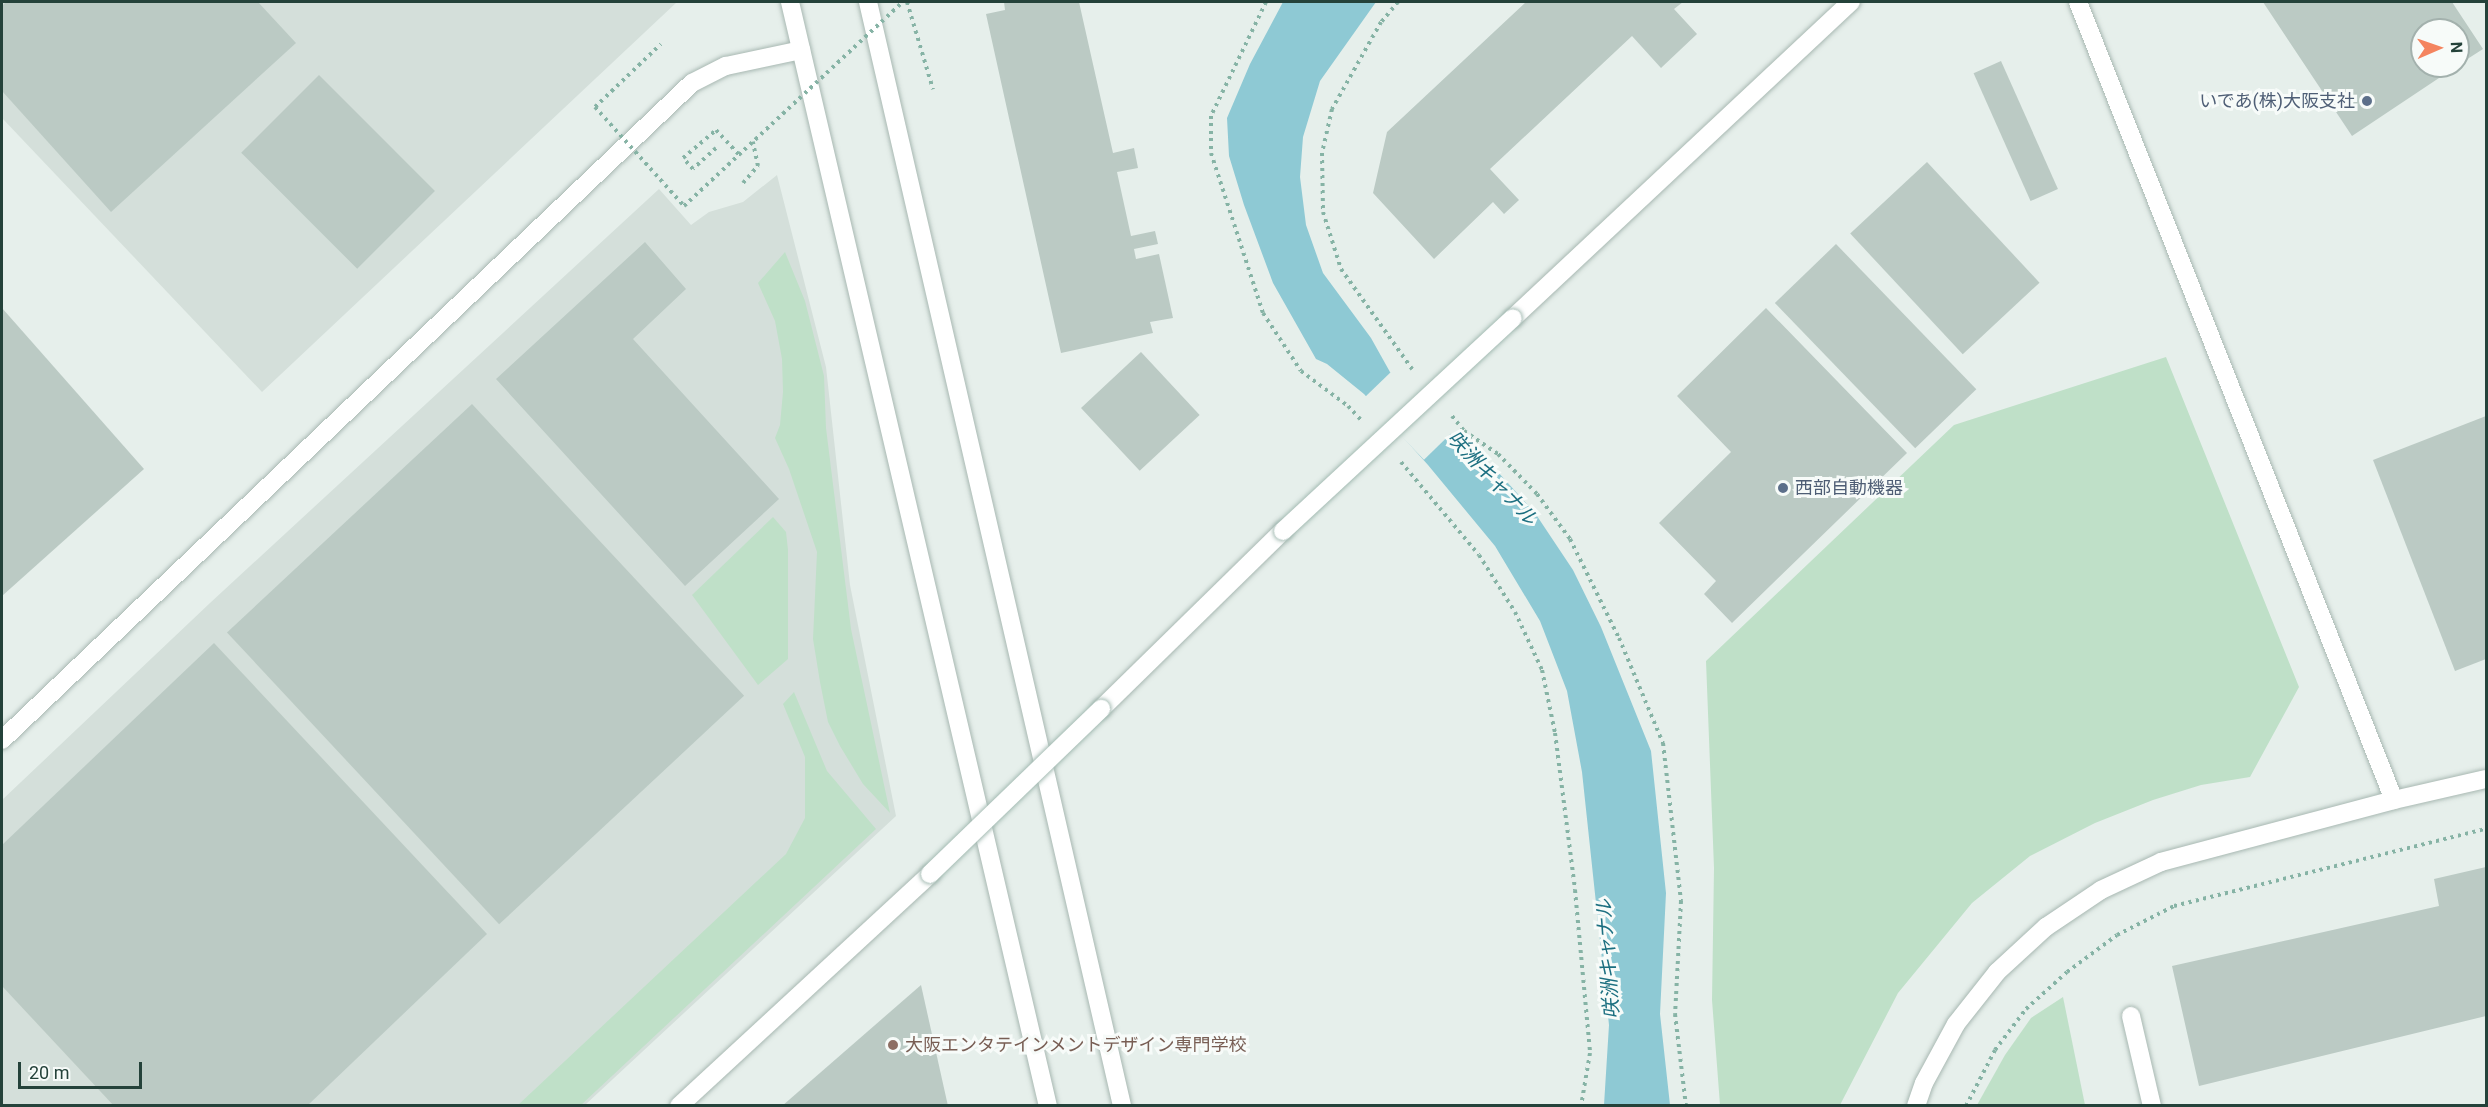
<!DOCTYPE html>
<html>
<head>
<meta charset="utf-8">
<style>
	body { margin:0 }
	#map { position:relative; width:2488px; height:1107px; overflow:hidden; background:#e6efeb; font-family:Roboto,"Noto Sans JP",sans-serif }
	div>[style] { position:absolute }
	.built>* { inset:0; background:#d4dfda }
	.green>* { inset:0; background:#bfe0c8 }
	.water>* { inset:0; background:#8ec9d4 }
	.pier>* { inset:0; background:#e6efeb; transform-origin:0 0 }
	.building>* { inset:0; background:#bbcac4; transform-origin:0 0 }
	.path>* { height:4px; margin-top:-2px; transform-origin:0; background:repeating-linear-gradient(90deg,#86b3a5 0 3px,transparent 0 7.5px) }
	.roads { filter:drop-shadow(0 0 2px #a8b8b2) drop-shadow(0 0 2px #a8b8b2) }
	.lane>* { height:18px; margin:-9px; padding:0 9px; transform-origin:9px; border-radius:9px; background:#fff }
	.street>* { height:18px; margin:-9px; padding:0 9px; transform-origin:9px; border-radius:9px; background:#fff }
	.secondary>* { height:18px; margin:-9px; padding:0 9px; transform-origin:9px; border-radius:9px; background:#fff }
	.path-bridge>* { height:4px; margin-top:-2px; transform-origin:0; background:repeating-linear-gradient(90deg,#86b3a5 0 3px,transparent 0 7.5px) }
	.bridges { filter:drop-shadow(0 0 2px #a4bbb3) drop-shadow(0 0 2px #a4bbb3) }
	.secondary-bridge>* { height:18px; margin:-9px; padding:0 9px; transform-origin:9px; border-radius:9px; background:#fff }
	.dots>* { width:16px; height:16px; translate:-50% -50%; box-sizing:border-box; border:3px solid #f7fbf9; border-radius:50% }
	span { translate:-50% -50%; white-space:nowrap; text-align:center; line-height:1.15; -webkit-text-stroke:6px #f7fbf9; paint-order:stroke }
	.service-label { font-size:18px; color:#4e5e75 }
	.right { translate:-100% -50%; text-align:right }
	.left { translate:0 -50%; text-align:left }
	.education-label { font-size:18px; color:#785e54 }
	.water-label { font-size:20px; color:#1c6f80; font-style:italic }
	.frame { position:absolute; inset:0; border:3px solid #24423a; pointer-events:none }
	.north { position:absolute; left:2410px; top:18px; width:60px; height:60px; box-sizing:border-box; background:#f7fbf9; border:2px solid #a3b1ad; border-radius:50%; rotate:88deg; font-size:16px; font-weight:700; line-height:24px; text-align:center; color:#24423a }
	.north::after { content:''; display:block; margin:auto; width:21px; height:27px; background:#f4845f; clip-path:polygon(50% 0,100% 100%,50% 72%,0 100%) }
	.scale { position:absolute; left:18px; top:1062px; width:124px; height:27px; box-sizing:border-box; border:3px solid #24423a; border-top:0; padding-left:8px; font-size:18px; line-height:21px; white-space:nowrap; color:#24423a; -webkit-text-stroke:4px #f7fbf9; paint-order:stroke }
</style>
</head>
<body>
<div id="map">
	<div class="built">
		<i style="clip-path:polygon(2px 2px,677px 2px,262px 392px,2px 118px)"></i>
		<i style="clip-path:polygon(777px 175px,826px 367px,850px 585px,896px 816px,585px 1105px,2px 1106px,2px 800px,210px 603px,659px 189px,691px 225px,709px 212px,743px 202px)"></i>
	</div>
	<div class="green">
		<i style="clip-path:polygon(785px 252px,805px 301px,824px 376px,826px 428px,851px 629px,890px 813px,863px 784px,840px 746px,828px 722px,820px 682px,813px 639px,817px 552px,789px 469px,775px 438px,780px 425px,783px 392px,782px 359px,775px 321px,758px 283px)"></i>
		<i style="clip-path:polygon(2166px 357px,2299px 687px,2250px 777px,2201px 785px,2153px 800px,2095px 823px,2030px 856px,1972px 903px,1898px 993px,1840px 1105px,1720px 1105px,1712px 1000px,1714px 868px,1706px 661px,1954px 425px)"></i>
		<i style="clip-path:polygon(773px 517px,786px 532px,788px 550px,788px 659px,758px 685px,692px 595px)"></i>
		<i style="clip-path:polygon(794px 692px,827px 771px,876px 829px,581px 1105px,518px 1105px,786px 854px,805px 818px,805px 757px,783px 704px)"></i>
		<i style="clip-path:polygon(2063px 997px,2085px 1105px,1977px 1105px,2005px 1055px,2031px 1018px)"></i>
	</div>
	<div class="water">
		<i style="clip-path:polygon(1283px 2px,1376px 2px,1320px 81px,1303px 137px,1300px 177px,1306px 225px,1323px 273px,1371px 338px,1390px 372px,1457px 440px,1497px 471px,1535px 513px,1573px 570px,1601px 627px,1651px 751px,1666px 893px,1660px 1014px,1670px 1105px,1604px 1105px,1609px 1025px,1582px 772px,1567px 691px,1540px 621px,1495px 546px,1428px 465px,1364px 394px,1327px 364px,1316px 359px,1273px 283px,1244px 205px,1229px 156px,1227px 118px,1250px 64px)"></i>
	</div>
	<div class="pier">
		<i style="left:1393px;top:370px;width:86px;height:40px;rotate:46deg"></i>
	</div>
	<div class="building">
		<i style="clip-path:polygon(6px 2px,258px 2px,296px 43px,111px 212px,2px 91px,2px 6px)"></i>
		<i style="clip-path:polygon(1004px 2px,1079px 2px,1113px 153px,1134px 148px,1138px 168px,1117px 172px,1131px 236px,1155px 231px,1158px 244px,1134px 249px,1136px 259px,1159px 254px,1173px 318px,1150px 322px,1153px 333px,1061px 353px,986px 14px,1005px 10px)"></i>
		<i style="clip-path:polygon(1526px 2px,1683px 2px,1674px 9px,1697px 34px,1661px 68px,1632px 36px,1490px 169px,1519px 200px,1504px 214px,1493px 202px,1434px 259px,1373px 193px,1387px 132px)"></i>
		<i style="clip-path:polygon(2263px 2px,2452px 2px,2483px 49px,2458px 65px,2458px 30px,2422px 30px,2422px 66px,2457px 66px,2352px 136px)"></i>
		<i style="left:2001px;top:61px;width:140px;height:30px;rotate:66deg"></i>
		<i style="left:319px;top:75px;width:164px;height:110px;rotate:45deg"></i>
		<i style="left:1927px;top:162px;width:165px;height:105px;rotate:47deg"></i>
		<i style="clip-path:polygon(645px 242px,686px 289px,633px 339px,779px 499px,685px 586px,496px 379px)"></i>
		<i style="left:1836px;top:244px;width:202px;height:85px;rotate:46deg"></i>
		<i style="clip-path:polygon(2px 308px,144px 469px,2px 596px)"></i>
		<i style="clip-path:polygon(1766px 308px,1907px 453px,1732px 623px,1704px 594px,1716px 581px,1659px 523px,1731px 452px,1677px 396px)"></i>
		<i style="left:1141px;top:352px;width:86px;height:82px;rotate:47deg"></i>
		<i style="left:472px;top:404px;width:399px;height:335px;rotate:47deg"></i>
		<i style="clip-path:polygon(2486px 416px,2486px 659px,2455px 671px,2373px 460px)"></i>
		<i style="clip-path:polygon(214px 643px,487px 934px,307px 1106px,114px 1106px,2px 986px,2px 845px)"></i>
		<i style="clip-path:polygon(2486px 867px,2486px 1016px,2199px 1086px,2172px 966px,2439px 906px,2434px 879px)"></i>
		<i style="clip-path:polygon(921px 985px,948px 1106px,782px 1106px)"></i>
	</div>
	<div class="path">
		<i style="left:907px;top:2px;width:91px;rotate:73.4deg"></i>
		<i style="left:1266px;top:2px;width:127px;rotate:115.8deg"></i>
		<i style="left:1211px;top:116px;width:37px;rotate:90deg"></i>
		<i style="left:1211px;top:153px;width:168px;rotate:72deg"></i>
		<i style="left:1263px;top:313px;width:69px;rotate:56.8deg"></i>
		<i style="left:1301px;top:371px;width:59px;rotate:36.7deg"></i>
		<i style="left:1348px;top:406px;width:19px;rotate:47deg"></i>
		<i style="left:1398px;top:2px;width:26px;rotate:130deg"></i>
		<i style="left:1381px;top:22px;width:100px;rotate:119.4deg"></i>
		<i style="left:1332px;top:109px;width:45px;rotate:102.8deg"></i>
		<i style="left:1322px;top:153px;width:59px;rotate:89deg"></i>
		<i style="left:1323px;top:212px;width:60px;rotate:72.5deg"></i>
		<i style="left:1341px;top:269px;width:123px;rotate:54.6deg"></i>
		<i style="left:595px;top:107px;width:91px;rotate:-43.7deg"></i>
		<i style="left:716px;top:148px;width:31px;rotate:138deg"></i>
		<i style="left:693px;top:169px;width:15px;rotate:-132deg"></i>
		<i style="left:683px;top:158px;width:43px;rotate:-40.3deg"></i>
		<i style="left:716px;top:130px;width:34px;rotate:47deg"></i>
		<i style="left:743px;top:183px;width:23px;rotate:-49deg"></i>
		<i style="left:758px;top:166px;width:25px;rotate:-102deg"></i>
		<i style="left:1452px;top:416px;width:19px;rotate:51deg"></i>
		<i style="left:1464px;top:431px;width:41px;rotate:34.1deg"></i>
		<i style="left:1498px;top:454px;width:56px;rotate:45.7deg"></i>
		<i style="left:1537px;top:494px;width:56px;rotate:53.7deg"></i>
		<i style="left:1570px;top:539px;width:110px;rotate:63.7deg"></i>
		<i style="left:1619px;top:638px;width:114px;rotate:67.3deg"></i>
		<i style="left:1663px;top:743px;width:159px;rotate:83.5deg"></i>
		<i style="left:1681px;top:901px;width:113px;rotate:93deg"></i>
		<i style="left:1675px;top:1014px;width:93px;rotate:83.2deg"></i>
		<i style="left:1401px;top:462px;width:121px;rotate:50deg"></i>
		<i style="left:1479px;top:555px;width:67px;rotate:57.7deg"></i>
		<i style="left:1515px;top:612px;width:64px;rotate:65deg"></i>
		<i style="left:1542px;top:670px;width:64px;rotate:78.3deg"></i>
		<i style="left:1555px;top:733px;width:158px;rotate:82.7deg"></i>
		<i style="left:1575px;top:890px;width:164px;rotate:84.7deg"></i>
		<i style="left:1590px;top:1053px;width:54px;rotate:99.6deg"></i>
		<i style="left:1966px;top:1106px;width:63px;rotate:-62.6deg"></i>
		<i style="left:1995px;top:1050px;width:51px;rotate:-52.9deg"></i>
		<i style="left:2026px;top:1009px;width:55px;rotate:-42.1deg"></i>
		<i style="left:2067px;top:972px;width:62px;rotate:-36.5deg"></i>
		<i style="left:2117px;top:935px;width:64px;rotate:-27deg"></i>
		<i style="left:2174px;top:906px;width:321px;rotate:-13.9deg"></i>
	</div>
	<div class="roads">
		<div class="lane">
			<i style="left:2131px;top:1016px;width:92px;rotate:76.9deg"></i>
		</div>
		<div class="street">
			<i style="left:1916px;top:1106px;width:24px;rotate:-71deg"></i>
			<i style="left:1924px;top:1083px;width:67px;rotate:-61.5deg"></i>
			<i style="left:1956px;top:1024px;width:66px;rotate:-51.7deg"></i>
			<i style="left:1997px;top:972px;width:67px;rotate:-42.6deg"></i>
			<i style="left:2046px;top:927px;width:66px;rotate:-33.9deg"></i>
			<i style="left:2101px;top:890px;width:66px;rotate:-25deg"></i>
			<i style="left:2161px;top:862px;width:241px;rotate:-14.9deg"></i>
			<i style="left:2394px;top:800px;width:94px;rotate:-12.9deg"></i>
		</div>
		<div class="secondary">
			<i style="left:790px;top:2px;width:1134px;rotate:76.85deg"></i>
			<i style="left:868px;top:2px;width:1133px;rotate:77.04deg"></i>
			<i style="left:2078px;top:2px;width:858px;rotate:68.4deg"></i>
			<i style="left:1513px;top:318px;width:463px;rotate:-43.1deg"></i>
			<i style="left:1101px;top:709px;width:255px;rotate:-44.4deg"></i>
			<i style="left:2px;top:740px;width:953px;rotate:-43.6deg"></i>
			<i style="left:692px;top:83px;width:38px;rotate:-27deg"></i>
			<i style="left:726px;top:66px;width:77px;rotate:-12deg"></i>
			<i style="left:679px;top:1106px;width:342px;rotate:-42.7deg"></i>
		</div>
	</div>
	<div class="path-bridge">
		<i style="left:595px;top:107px;width:133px;rotate:48deg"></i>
		<i style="left:684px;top:206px;width:299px;rotate:-43deg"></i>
	</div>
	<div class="bridges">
		<div class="secondary-bridge">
			<i style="left:1283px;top:531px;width:313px;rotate:-42.8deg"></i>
			<i style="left:930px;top:874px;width:238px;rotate:-44deg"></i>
		</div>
	</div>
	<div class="dots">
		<i style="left:2367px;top:101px;background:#5c6f8a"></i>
		<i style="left:1783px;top:488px;background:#5c6f8a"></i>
		<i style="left:893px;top:1045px;background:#8d6e63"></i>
	</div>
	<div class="service-label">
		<span class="right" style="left:2355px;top:101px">いであ(株)大阪支社</span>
		<span class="left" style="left:1795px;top:488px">西部自動機器</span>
	</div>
	<div class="education-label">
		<span class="left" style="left:905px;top:1045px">大阪エンタテインメントデザイン専門学校</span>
	</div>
	<div class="water-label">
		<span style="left:1492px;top:478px;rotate:47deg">咲洲キャナル</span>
		<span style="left:1608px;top:959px;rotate:-94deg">咲洲キャナル</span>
	</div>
	<div class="frame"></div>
	<div class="north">N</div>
	<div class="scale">20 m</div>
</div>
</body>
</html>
